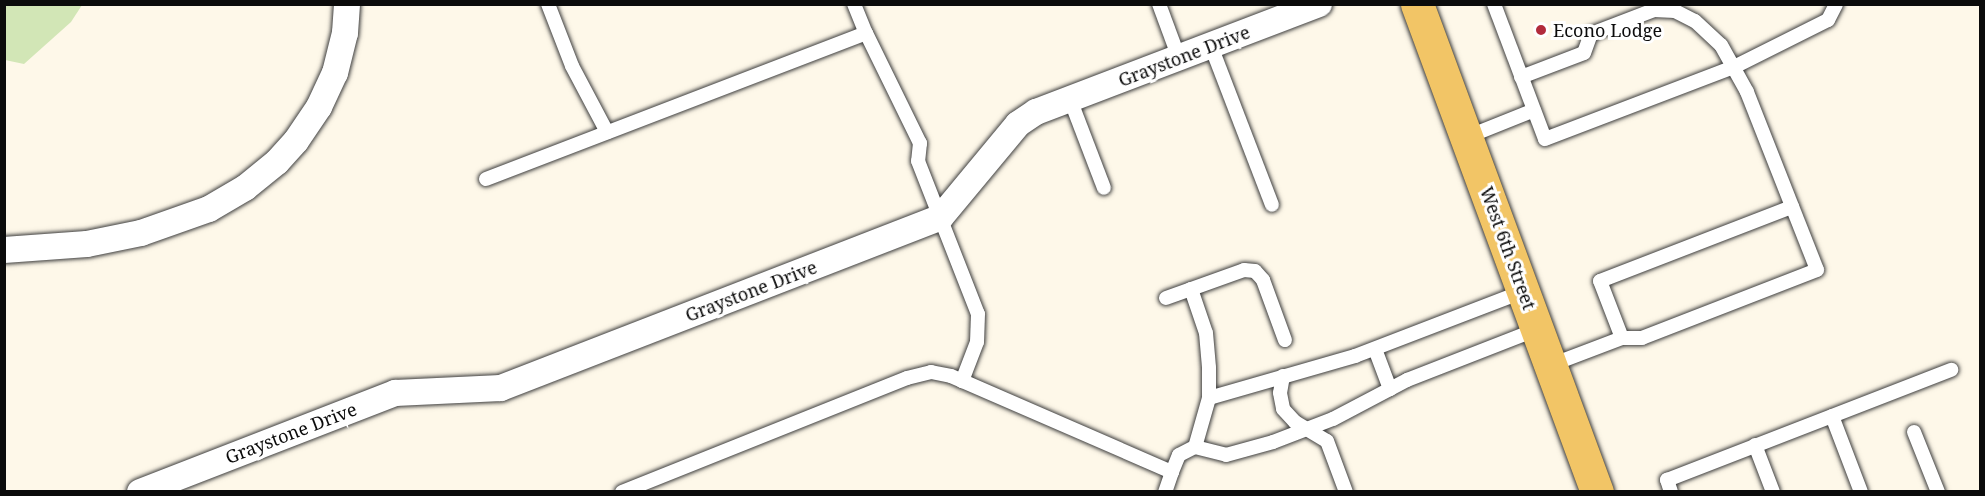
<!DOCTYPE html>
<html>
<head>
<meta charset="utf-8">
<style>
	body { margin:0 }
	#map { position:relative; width:1985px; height:496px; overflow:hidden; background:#fef8e9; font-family:"Noto Serif",serif }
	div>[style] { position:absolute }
	.green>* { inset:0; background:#d2e6b6 }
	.roads { filter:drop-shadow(0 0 2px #3e3e3e) drop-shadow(0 0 2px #3e3e3e) }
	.lane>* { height:14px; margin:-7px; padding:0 7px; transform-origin:7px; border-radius:7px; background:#fff }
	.street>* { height:26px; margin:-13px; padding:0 13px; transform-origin:13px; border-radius:13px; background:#fff }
	.primary>* { height:33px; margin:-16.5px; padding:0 16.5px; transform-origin:16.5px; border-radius:16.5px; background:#f2c566 }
	.dots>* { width:16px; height:16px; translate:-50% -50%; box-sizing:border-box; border:3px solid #fff; border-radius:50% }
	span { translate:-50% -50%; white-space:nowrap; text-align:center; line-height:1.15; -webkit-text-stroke:6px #fff; paint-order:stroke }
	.poi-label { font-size:18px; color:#0b0b0b }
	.left { translate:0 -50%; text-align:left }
	.street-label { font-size:18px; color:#0b0b0b }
	.frame { position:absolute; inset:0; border:6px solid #0b0b0b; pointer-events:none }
</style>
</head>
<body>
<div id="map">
	<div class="green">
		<i style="clip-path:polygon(4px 5px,5px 4px,82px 5px,71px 22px,24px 64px,5px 60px)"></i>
	</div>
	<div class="roads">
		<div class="lane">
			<i style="left:548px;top:4px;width:66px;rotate:68.8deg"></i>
			<i style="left:572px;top:66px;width:75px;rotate:62.1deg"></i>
			<i style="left:854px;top:4px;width:31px;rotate:68deg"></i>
			<i style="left:866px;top:33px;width:123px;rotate:63.9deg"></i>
			<i style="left:920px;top:143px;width:18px;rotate:96deg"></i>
			<i style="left:918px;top:161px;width:164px;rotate:68.6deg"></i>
			<i style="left:978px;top:314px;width:28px;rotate:92deg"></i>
			<i style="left:977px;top:342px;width:42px;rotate:111deg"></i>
			<i style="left:1159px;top:4px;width:58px;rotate:69.7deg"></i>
			<i style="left:1494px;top:4px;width:144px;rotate:69.3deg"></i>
			<i style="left:1545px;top:139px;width:202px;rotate:-20.9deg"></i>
			<i style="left:1734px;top:67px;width:105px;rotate:-26.6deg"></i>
			<i style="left:1828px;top:20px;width:18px;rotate:-63deg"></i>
			<i style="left:1211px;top:46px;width:170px;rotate:69deg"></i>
			<i style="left:1521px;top:77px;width:67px;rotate:-20.9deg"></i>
			<i style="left:1584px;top:53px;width:20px;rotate:-70deg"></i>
			<i style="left:1591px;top:34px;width:67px;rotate:-20.9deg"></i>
			<i style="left:1654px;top:10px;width:21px;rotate:3deg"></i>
			<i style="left:1675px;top:11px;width:22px;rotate:27deg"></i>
			<i style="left:1695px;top:21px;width:35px;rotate:43deg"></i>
			<i style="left:1721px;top:45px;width:54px;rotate:61deg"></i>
			<i style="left:1747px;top:92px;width:191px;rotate:68.5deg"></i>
			<i style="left:1817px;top:270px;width:188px;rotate:158.8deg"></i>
			<i style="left:1642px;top:338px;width:20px;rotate:180deg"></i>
			<i style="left:1622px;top:338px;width:76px;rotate:159.2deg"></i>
			<i style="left:1070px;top:99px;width:95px;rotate:69.1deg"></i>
			<i style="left:1467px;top:137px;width:72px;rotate:-21.9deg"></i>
			<i style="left:486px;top:179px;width:407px;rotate:-21deg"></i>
			<i style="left:1191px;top:289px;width:46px;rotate:71.2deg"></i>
			<i style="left:1206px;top:333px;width:35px;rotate:85deg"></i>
			<i style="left:1209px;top:368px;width:30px;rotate:90deg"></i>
			<i style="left:1209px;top:398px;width:51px;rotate:105.9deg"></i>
			<i style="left:1166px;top:298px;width:83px;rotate:-19.7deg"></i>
			<i style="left:1244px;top:270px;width:11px;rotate:5deg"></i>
			<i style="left:1255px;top:271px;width:12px;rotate:48deg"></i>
			<i style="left:1263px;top:280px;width:64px;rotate:69.9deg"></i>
			<i style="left:1622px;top:338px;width:61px;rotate:-111.1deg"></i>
			<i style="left:1600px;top:281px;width:206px;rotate:-21.1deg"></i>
			<i style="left:1375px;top:349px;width:43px;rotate:69.4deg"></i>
			<i style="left:1283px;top:376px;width:17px;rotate:100deg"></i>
			<i style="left:1280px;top:393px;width:16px;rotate:79deg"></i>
			<i style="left:1283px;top:409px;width:18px;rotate:47deg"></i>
			<i style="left:1295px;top:422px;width:37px;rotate:31deg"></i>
			<i style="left:1327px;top:441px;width:54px;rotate:69.6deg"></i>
			<i style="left:1209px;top:398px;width:152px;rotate:-16deg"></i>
			<i style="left:1355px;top:356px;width:181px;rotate:-21deg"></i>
			<i style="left:1832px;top:416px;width:81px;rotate:69.1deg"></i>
			<i style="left:1914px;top:432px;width:65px;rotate:68.2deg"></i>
			<i style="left:1755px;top:445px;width:50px;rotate:69deg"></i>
			<i style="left:1172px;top:472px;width:18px;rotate:-68deg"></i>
			<i style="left:1179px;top:455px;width:18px;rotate:-27deg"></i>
			<i style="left:1195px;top:447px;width:32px;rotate:14deg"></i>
			<i style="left:1226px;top:455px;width:49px;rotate:-15.5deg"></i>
			<i style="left:1273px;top:442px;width:64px;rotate:-21deg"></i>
			<i style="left:1333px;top:419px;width:84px;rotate:-27.8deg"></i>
			<i style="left:1407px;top:380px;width:141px;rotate:-21.3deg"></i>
			<i style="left:622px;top:492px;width:307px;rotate:-21.8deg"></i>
			<i style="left:907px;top:378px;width:25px;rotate:-14deg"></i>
			<i style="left:931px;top:372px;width:20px;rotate:11deg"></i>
			<i style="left:951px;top:376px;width:241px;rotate:23.5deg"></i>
			<i style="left:1172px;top:472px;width:21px;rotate:109deg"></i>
			<i style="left:1671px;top:492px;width:13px;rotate:-108deg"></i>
			<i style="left:1667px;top:480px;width:305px;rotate:-21.2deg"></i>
		</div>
		<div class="street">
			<i style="left:4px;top:250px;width:83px;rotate:-4.1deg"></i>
			<i style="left:87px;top:244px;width:55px;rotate:-11.5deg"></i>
			<i style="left:141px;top:233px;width:72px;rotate:-19.4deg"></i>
			<i style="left:209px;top:209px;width:42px;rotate:-30.3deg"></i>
			<i style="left:245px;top:188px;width:41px;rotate:-39.1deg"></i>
			<i style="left:277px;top:162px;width:28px;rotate:-48deg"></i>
			<i style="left:296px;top:141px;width:41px;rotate:-55.9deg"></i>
			<i style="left:319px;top:107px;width:38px;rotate:-65deg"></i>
			<i style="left:335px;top:73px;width:41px;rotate:-76deg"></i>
			<i style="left:345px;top:33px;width:29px;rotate:-86deg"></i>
			<i style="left:140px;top:492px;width:274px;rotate:-21.2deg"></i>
			<i style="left:395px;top:393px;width:106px;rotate:-2.7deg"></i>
			<i style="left:501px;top:388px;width:471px;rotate:-21.2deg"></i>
			<i style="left:940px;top:218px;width:122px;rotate:-50.3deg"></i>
			<i style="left:1018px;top:124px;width:22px;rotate:-34deg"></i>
			<i style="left:1036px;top:112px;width:303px;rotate:-20.9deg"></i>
		</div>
		<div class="primary">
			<i style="left:1417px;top:4px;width:520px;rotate:69.75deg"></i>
		</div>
	</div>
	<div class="dots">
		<i style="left:1541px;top:30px;background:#b22b3b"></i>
	</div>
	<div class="poi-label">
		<span class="left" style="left:1553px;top:30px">Econo Lodge</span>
	</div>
	<div class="street-label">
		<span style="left:1184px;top:56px;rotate:-21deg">Graystone Drive</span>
		<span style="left:1508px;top:248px;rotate:70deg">West 6th Street</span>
		<span style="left:751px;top:291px;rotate:-21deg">Graystone Drive</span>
		<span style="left:291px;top:433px;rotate:-21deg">Graystone Drive</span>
	</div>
	<div class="frame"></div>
</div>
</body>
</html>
